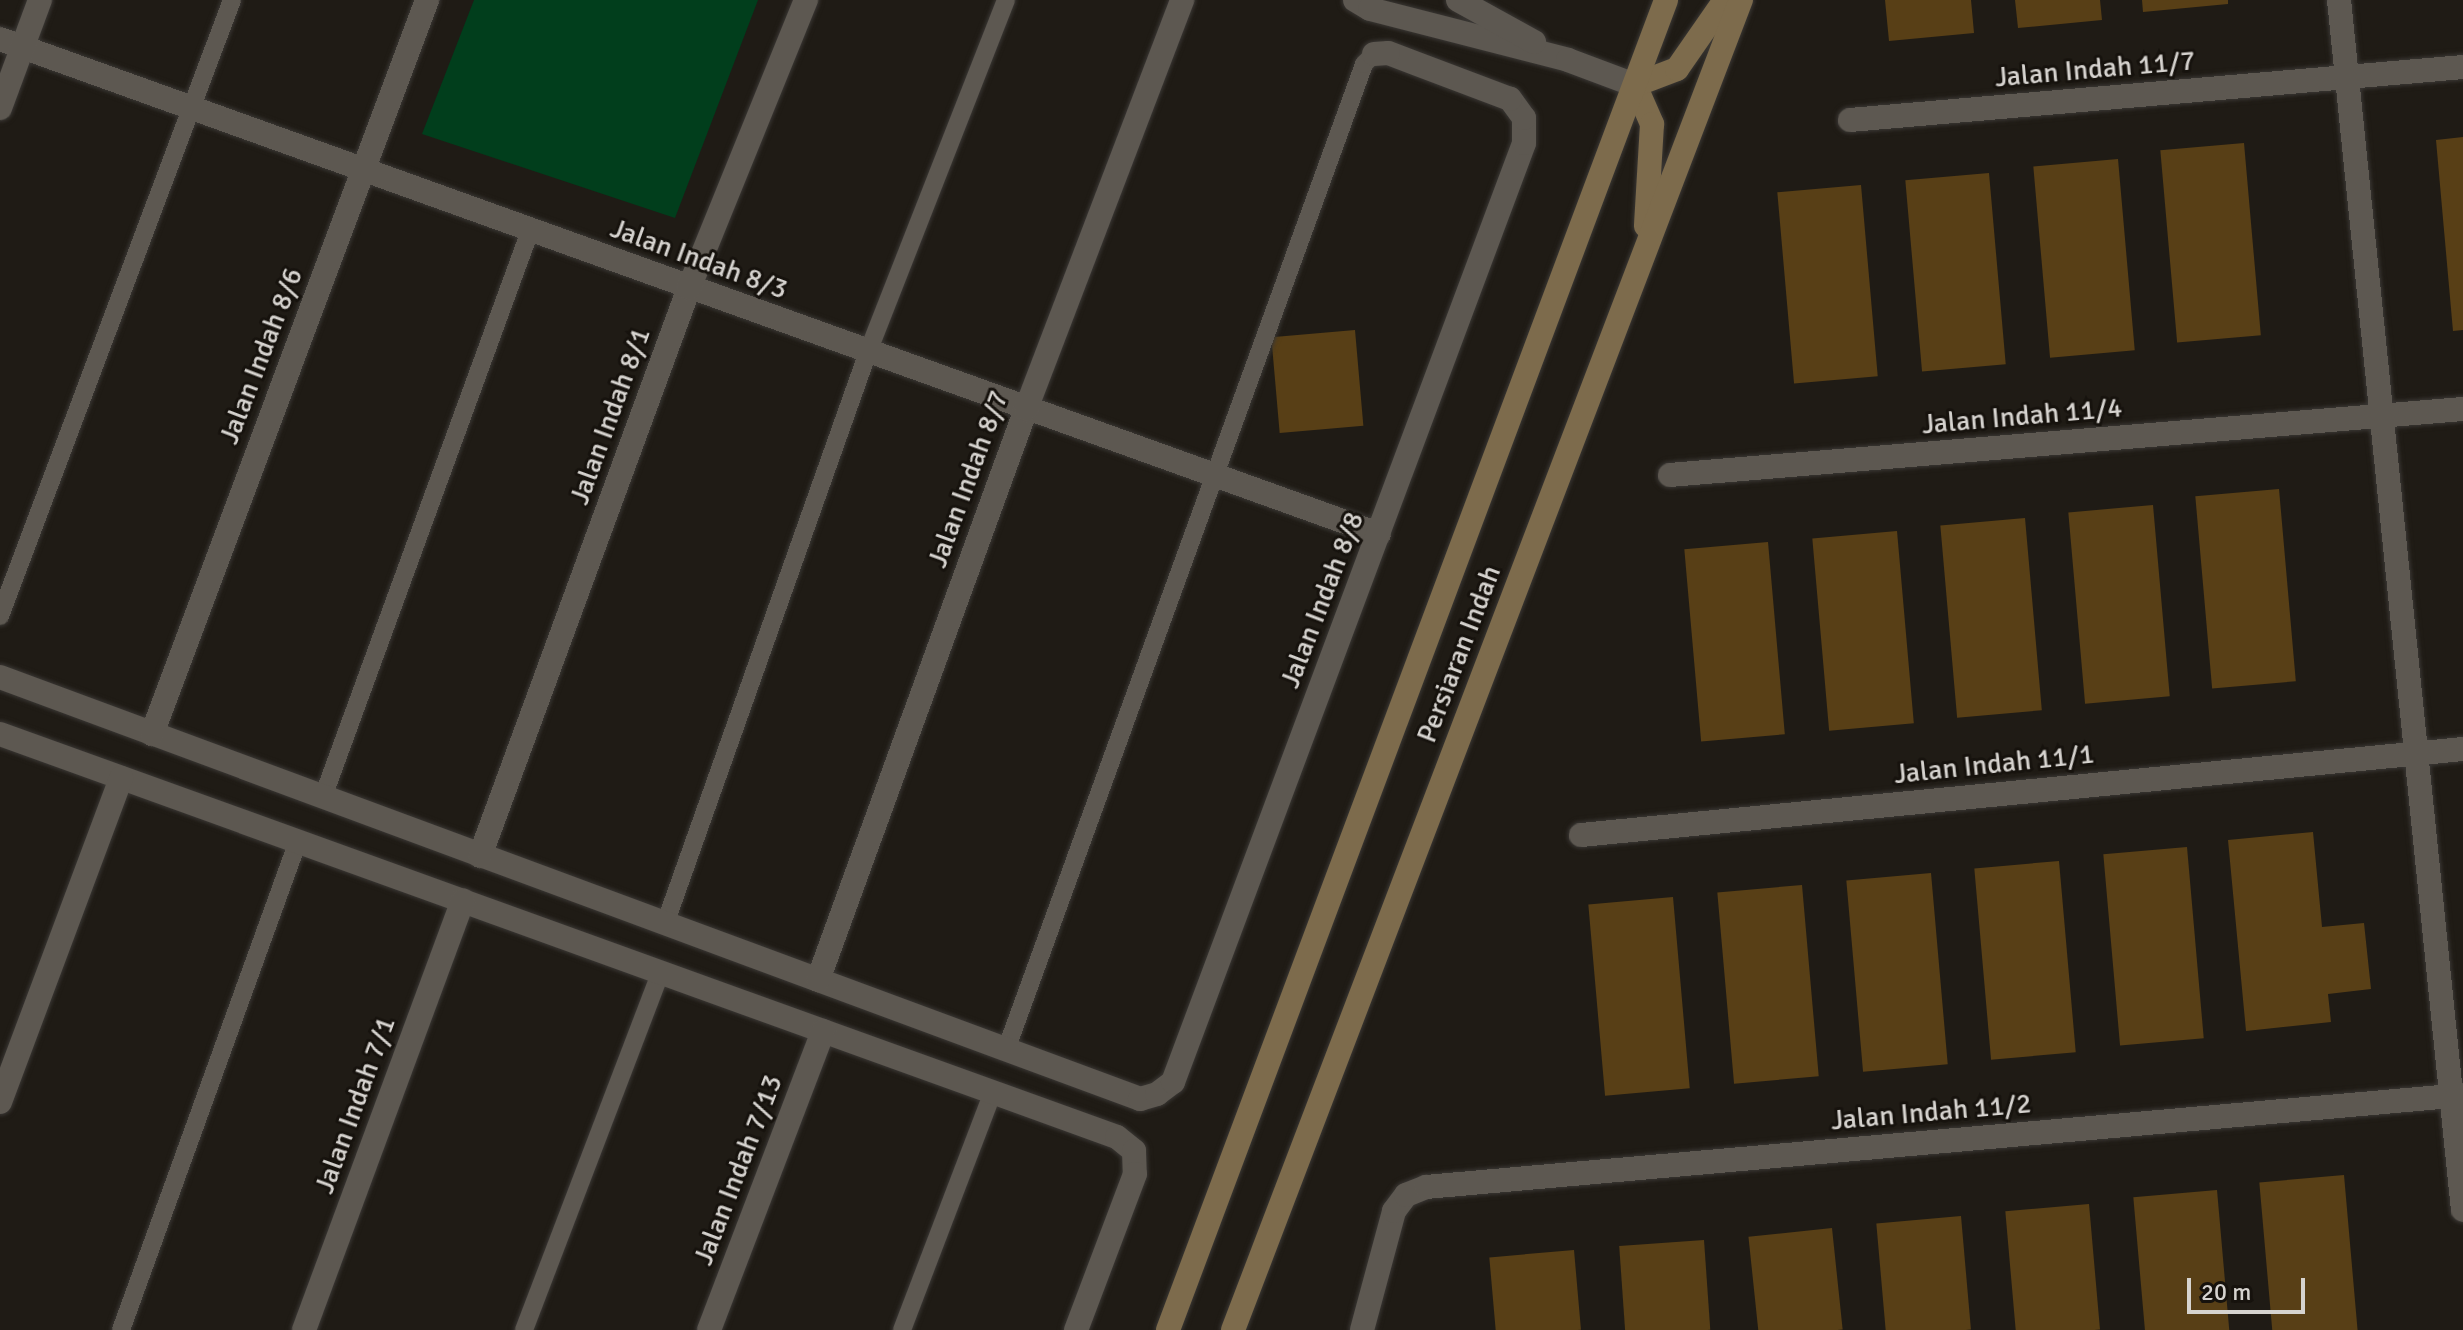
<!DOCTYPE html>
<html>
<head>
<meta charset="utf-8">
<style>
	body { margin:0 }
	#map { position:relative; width:2463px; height:1330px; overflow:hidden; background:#1f1b15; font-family:Signika,sans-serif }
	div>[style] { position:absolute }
	.green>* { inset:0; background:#013e1c }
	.building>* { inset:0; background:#583f16; transform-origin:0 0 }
	.roads { filter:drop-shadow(0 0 2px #3a3734) drop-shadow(0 0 2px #3a3734) }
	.lane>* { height:18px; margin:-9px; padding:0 9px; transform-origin:9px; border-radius:9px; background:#5d5851 }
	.street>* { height:24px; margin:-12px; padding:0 12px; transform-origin:12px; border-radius:12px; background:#5d5851 }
	.secondary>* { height:24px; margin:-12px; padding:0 12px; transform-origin:12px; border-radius:12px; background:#7d6b4c }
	span { translate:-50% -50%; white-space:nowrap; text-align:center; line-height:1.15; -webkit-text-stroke:6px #16120d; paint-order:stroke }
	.street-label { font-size:28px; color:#d6d3cf }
	.scale { position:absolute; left:2187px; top:1278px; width:118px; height:36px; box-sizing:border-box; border:4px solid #d6d3cf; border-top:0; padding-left:10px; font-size:24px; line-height:28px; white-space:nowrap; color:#d6d3cf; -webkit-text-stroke:6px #16120d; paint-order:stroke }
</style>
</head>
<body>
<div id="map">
	<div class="green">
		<i style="clip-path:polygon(474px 0,758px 0,675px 218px,422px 134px)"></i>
	</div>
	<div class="building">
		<i style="clip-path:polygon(1885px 0,1971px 0,1974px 33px,1889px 41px)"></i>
		<i style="clip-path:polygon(2015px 0,2100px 0,2102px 20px,2018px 28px)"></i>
		<i style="clip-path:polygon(2142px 0,2228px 0,2228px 4px,2143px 12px)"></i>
		<i style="clip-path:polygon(2463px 137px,2463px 330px,2453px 331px,2436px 140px)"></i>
		<i style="left:2244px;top:143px;width:193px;height:84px;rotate:85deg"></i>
		<i style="left:2118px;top:159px;width:192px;height:85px;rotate:85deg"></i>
		<i style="left:1989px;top:173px;width:192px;height:84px;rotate:85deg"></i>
		<i style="left:1861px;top:185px;width:192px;height:84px;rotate:85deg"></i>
		<i style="left:1355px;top:330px;width:96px;height:84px;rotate:85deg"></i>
		<i style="left:2279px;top:489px;width:193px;height:84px;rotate:85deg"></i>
		<i style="left:2153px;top:505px;width:192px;height:85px;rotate:85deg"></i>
		<i style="left:2025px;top:518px;width:193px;height:85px;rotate:85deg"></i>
		<i style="left:1897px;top:531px;width:193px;height:85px;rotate:85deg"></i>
		<i style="left:1768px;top:542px;width:193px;height:84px;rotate:85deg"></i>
		<i style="clip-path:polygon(2313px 832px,2322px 927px,2364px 923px,2371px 989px,2328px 994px,2331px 1022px,2246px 1031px,2228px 840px)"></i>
		<i style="left:2187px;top:847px;width:192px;height:84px;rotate:85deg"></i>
		<i style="left:2059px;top:861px;width:192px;height:85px;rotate:85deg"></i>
		<i style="left:1931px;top:873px;width:192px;height:85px;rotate:85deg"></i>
		<i style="left:1802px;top:885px;width:192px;height:85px;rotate:85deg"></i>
		<i style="left:1673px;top:897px;width:192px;height:85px;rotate:85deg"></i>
		<i style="left:2344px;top:1175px;width:156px;height:85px;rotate:85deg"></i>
		<i style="left:2217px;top:1190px;width:141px;height:84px;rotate:85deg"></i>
		<i style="left:2089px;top:1204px;width:126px;height:84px;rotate:85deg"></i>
		<i style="left:1961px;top:1216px;width:114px;height:85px;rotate:85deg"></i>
		<i style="left:1832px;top:1228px;width:102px;height:84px;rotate:84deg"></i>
		<i style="left:1704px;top:1240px;width:90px;height:85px;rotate:86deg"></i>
		<i style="left:1574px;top:1250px;width:80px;height:85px;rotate:85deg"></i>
	</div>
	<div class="roads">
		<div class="lane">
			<i style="left:0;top:616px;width:658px;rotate:-69.36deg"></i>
			<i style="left:323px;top:797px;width:603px;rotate:-69.91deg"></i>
			<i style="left:665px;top:924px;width:607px;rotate:-70.46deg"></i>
			<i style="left:868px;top:352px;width:378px;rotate:-68.6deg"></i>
			<i style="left:1006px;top:1050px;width:1049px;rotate:-70.04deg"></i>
			<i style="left:1364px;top:64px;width:14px;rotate:-45deg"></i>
			<i style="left:121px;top:1330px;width:520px;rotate:-70.1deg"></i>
			<i style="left:524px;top:1330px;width:383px;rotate:-69.1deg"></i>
			<i style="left:902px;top:1330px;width:255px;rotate:-69.1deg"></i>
		</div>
		<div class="street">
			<i style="left:1355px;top:0;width:17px;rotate:31deg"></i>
			<i style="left:1370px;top:9px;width:204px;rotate:14.4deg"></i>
			<i style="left:1568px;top:60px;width:72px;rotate:20.5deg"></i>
			<i style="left:1458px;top:0;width:87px;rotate:28.9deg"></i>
			<i style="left:2339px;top:0;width:1216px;rotate:84.15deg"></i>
			<i style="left:0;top:39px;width:1465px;rotate:19.75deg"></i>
			<i style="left:0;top:108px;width:115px;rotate:-69.7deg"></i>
			<i style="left:1850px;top:120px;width:615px;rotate:-4.94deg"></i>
			<i style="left:1670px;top:475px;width:796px;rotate:-4.76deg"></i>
			<i style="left:0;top:677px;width:1216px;rotate:20.31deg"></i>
			<i style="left:1140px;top:1099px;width:18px;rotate:-16deg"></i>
			<i style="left:1157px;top:1094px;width:20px;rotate:-37deg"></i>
			<i style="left:1173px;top:1082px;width:1002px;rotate:-69.5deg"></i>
			<i style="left:1524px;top:143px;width:25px;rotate:-90deg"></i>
			<i style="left:1524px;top:118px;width:24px;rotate:-126deg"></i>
			<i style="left:1510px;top:99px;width:130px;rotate:-159.3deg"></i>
			<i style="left:1388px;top:53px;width:14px;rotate:176deg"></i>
			<i style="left:0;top:734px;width:1187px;rotate:19.84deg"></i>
			<i style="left:1117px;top:1137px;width:22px;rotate:39deg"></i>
			<i style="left:1134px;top:1151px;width:23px;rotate:88deg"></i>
			<i style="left:1135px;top:1174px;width:167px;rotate:110.7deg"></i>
			<i style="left:152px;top:734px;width:784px;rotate:-69.46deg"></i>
			<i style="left:1581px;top:835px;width:886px;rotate:-5.57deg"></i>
			<i style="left:480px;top:856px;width:605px;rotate:-69.8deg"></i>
			<i style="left:689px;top:288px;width:311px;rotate:-67.9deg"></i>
			<i style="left:818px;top:980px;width:608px;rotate:-69.98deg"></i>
			<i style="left:1026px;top:409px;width:438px;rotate:-69.1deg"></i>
			<i style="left:0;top:1102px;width:346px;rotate:-69.5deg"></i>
			<i style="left:304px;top:1330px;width:458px;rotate:-69.7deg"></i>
			<i style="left:709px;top:1330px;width:320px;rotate:-69.1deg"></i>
			<i style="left:1362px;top:1330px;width:123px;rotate:-74.9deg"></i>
			<i style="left:1394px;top:1211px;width:20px;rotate:-53deg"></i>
			<i style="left:1406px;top:1195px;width:22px;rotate:-22deg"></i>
			<i style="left:1426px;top:1187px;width:1041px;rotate:-5.07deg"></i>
		</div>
		<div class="secondary">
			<i style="left:1635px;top:85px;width:43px;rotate:66.4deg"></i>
			<i style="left:1652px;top:124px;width:102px;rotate:93.4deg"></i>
			<i style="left:1635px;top:85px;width:45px;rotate:-20.9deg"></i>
			<i style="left:1677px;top:69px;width:84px;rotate:-55.2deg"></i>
			<i style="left:1168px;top:1330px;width:1420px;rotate:-69.47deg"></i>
			<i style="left:1233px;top:1330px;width:1424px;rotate:-69.1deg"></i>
		</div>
	</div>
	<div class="street-label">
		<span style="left:2095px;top:69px;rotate:-5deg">Jalan Indah 11/7</span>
		<span style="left:699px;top:259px;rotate:20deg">Jalan Indah 8/3</span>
		<span style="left:261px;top:356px;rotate:-69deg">Jalan Indah 8/6</span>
		<span style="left:610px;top:416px;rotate:-70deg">Jalan Indah 8/1</span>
		<span style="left:2022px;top:416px;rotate:-5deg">Jalan Indah 11/4</span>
		<span style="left:968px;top:479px;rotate:-70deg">Jalan Indah 8/7</span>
		<span style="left:1322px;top:600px;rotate:-69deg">Jalan Indah 8/8</span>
		<span style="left:1459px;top:654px;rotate:-69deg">Persiaran Indah</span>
		<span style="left:1994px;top:764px;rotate:-6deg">Jalan Indah 11/1</span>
		<span style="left:355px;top:1105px;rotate:-70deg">Jalan Indah 7/1</span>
		<span style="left:1931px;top:1112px;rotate:-5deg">Jalan Indah 11/2</span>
		<span style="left:738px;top:1170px;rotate:-69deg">Jalan Indah 7/13</span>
	</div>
	<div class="scale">20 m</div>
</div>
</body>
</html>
